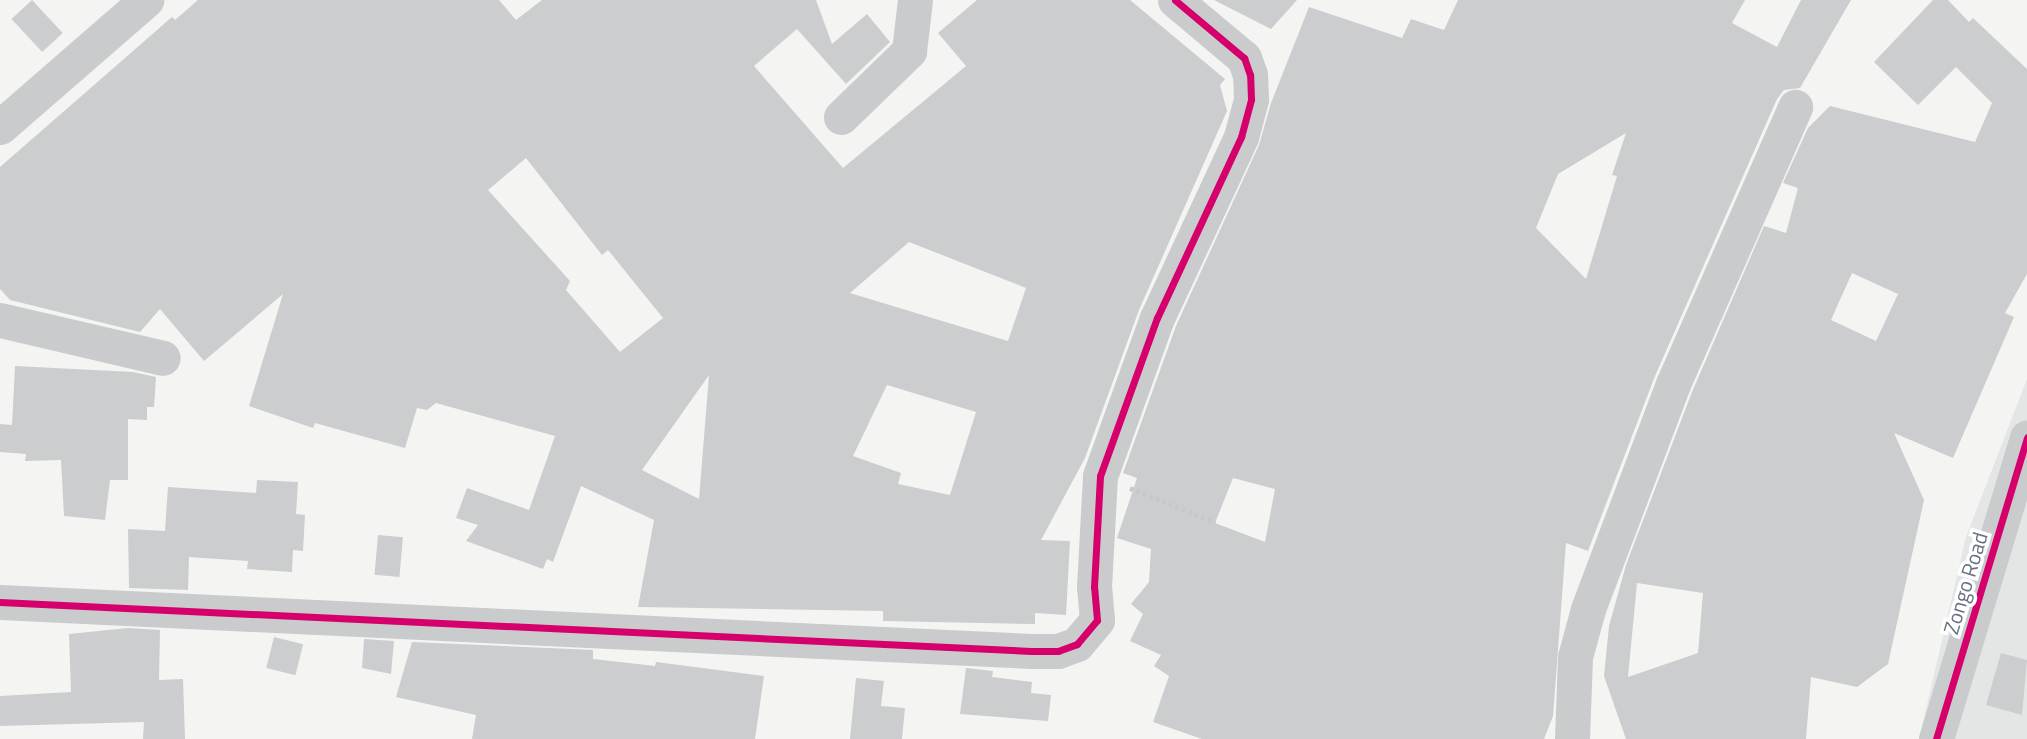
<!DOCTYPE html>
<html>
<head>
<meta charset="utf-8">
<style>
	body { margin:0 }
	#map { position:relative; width:2027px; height:739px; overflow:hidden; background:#f4f4f3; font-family:"Titillium Web",sans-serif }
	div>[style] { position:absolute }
	.built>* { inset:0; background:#e4e5e5 }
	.building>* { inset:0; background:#cccdce; transform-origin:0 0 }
	.path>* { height:4.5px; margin-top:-2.25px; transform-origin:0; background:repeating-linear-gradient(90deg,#c7c8c8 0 3.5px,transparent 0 7px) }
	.minor>* { height:35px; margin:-17.5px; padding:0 17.5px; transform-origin:17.5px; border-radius:17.5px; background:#cacbcc }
	.cycleway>* { height:7px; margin:-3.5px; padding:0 3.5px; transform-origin:3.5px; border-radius:3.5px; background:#d6006c }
	span { translate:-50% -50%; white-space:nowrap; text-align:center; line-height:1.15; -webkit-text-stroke:7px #fff; paint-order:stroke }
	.street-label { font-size:21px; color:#677280 }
</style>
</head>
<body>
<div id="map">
	<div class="built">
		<i style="clip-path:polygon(2027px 379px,2027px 739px,1919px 739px,1966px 537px)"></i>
	</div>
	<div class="building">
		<i style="left:32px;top:0;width:45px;height:28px;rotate:47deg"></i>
		<i style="clip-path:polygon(evenodd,198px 0,499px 0,516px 20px,542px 0,816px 0,832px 44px,867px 14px,890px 42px,846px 84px,797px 29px,754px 66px,843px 168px,966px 66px,938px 33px,977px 0,1130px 0,1225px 79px,1220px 85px,1227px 111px,1139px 310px,1085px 458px,1041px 540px,1070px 541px,1066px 615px,1035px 613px,1035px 624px,883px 621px,883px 611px,638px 607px,654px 520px,581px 486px,553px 562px,547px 559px,543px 569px,466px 541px,478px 525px,456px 518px,467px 488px,529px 510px,555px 436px,436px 403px,427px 410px,417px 408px,405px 448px,315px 423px,313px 428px,249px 406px,283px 294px,204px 361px,160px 309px,140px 332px,10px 300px,0 289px,0 167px,172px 17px,175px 20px,198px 0,526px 158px,602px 255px,608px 250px,663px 318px,620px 352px,566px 290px,570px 281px,488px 190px,526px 158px,198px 0,909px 242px,1026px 288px,1008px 341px,850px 293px,909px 242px,198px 0,709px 375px,699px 499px,642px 470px,709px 375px,198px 0,887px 385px,976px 412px,950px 495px,898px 484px,901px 473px,853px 456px,887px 385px)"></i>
		<i style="clip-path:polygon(1214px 0,1297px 0,1271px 29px)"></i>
		<i style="clip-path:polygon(evenodd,1458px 0,1745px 0,1732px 23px,1777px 47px,1801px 0,1851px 0,1800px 88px,1784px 90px,1777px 99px,1655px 376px,1588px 551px,1566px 543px,1553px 716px,1544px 739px,1202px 739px,1153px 722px,1169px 676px,1154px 666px,1161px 655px,1130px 641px,1143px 614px,1131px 604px,1149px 582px,1151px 549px,1117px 538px,1137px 478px,1123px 473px,1176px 326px,1259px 145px,1271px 103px,1309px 7px,1402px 38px,1411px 19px,1444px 30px,1458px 0,1626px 133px,1612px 175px,1617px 176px,1586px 279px,1536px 228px,1558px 174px,1626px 133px,1458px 0,1233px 478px,1275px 489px,1265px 542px,1215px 523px,1233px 478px)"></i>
		<i style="clip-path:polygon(evenodd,1933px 0,1948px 0,1969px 22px,1973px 18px,2027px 69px,2027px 274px,2005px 313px,2014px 317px,1953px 458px,1894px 433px,1924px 500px,1888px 664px,1857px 687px,1811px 677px,1806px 739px,1626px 739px,1604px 676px,1609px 626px,1626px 565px,1692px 392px,1764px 226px,1786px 233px,1798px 188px,1783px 183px,1808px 128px,1830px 106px,1975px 142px,1992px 103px,1956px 67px,1918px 105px,1874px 62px,1933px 0,1852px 273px,1898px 294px,1876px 341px,1831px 320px,1852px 273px,1933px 0,1637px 583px,1703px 593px,1698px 653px,1628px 677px,1637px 583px)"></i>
		<i style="clip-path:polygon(15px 366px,133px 372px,156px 377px,154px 407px,147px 407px,147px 420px,128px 419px,128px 480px,110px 480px,105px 520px,64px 516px,61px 460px,25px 461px,26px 454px,0 452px,0 424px,12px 425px)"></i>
		<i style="clip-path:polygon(257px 480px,298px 482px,296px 514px,305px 515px,303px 551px,293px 550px,292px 572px,247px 569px,248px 561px,189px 557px,188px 590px,129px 588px,128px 529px,165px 531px,168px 487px,256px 493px)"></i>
		<i style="left:378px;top:535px;width:25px;height:40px;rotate:5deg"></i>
		<i style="clip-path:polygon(128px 628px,160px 630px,159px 680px,183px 679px,185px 739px,143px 739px,144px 722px,0 726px,0 696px,71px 692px,69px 634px)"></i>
		<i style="left:274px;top:637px;width:30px;height:32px;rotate:14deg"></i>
		<i style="clip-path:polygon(364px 639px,394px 641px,391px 674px,362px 668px)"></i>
		<i style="clip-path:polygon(412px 642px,593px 650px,593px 659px,655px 666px,656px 662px,764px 676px,755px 739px,472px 739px,476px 715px,396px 697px)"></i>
		<i style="clip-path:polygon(2001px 653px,2027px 660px,2022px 715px,1986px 705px)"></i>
		<i style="clip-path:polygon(966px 668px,993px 671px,992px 677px,1032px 682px,1031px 693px,1051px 695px,1048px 721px,960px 714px)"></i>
		<i style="clip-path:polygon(856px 678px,884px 681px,881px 706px,905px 708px,902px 739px,850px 739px)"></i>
	</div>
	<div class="path">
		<i style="left:1130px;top:488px;width:92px;rotate:21.8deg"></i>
	</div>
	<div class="minor">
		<i style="left:841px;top:117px;width:95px;rotate:-44.1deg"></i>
		<i style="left:909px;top:51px;width:51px;rotate:-83.3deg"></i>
		<i style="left:0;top:127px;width:194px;rotate:-41deg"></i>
		<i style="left:0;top:320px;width:167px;rotate:13.1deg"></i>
		<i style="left:0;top:602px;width:1032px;rotate:2.72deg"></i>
		<i style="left:1031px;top:651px;width:27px"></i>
		<i style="left:1058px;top:651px;width:20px;rotate:-20deg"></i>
		<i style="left:1077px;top:644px;width:31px;rotate:-50deg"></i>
		<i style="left:1097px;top:620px;width:33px;rotate:-95deg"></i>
		<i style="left:1094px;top:587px;width:111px;rotate:-86.9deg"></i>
		<i style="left:1100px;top:476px;width:168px;rotate:-70.2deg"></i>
		<i style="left:1157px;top:318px;width:200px;rotate:-65.1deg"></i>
		<i style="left:1241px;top:137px;width:39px;rotate:-75deg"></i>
		<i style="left:1251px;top:99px;width:24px;rotate:-92deg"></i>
		<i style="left:1250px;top:75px;width:18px;rotate:-109deg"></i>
		<i style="left:1244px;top:58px;width:90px;rotate:-140deg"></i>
		<i style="left:1572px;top:739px;width:82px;rotate:-87.9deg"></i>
		<i style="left:1575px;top:657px;width:50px;rotate:-74.8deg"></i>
		<i style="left:1588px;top:609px;width:241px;rotate:-69.3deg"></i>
		<i style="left:1673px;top:384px;width:303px;rotate:-66.2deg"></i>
		<i style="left:1936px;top:739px;width:315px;rotate:-73.2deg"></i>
	</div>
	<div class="cycleway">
		<i style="left:0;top:602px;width:1032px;rotate:2.72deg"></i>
		<i style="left:1031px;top:651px;width:27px"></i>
		<i style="left:1058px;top:651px;width:20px;rotate:-20deg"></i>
		<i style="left:1077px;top:644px;width:31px;rotate:-50deg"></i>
		<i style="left:1097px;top:620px;width:33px;rotate:-95deg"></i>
		<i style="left:1094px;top:587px;width:111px;rotate:-86.9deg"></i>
		<i style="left:1100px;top:476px;width:168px;rotate:-70.2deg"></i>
		<i style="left:1157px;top:318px;width:200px;rotate:-65.1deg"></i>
		<i style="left:1241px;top:137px;width:39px;rotate:-75deg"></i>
		<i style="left:1251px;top:99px;width:24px;rotate:-92deg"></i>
		<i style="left:1250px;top:75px;width:18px;rotate:-109deg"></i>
		<i style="left:1244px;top:58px;width:90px;rotate:-140deg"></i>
		<i style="left:1936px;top:739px;width:315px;rotate:-73.2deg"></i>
	</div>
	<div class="street-label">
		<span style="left:1965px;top:583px;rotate:-73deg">Zongo Road</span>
	</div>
</div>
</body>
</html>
